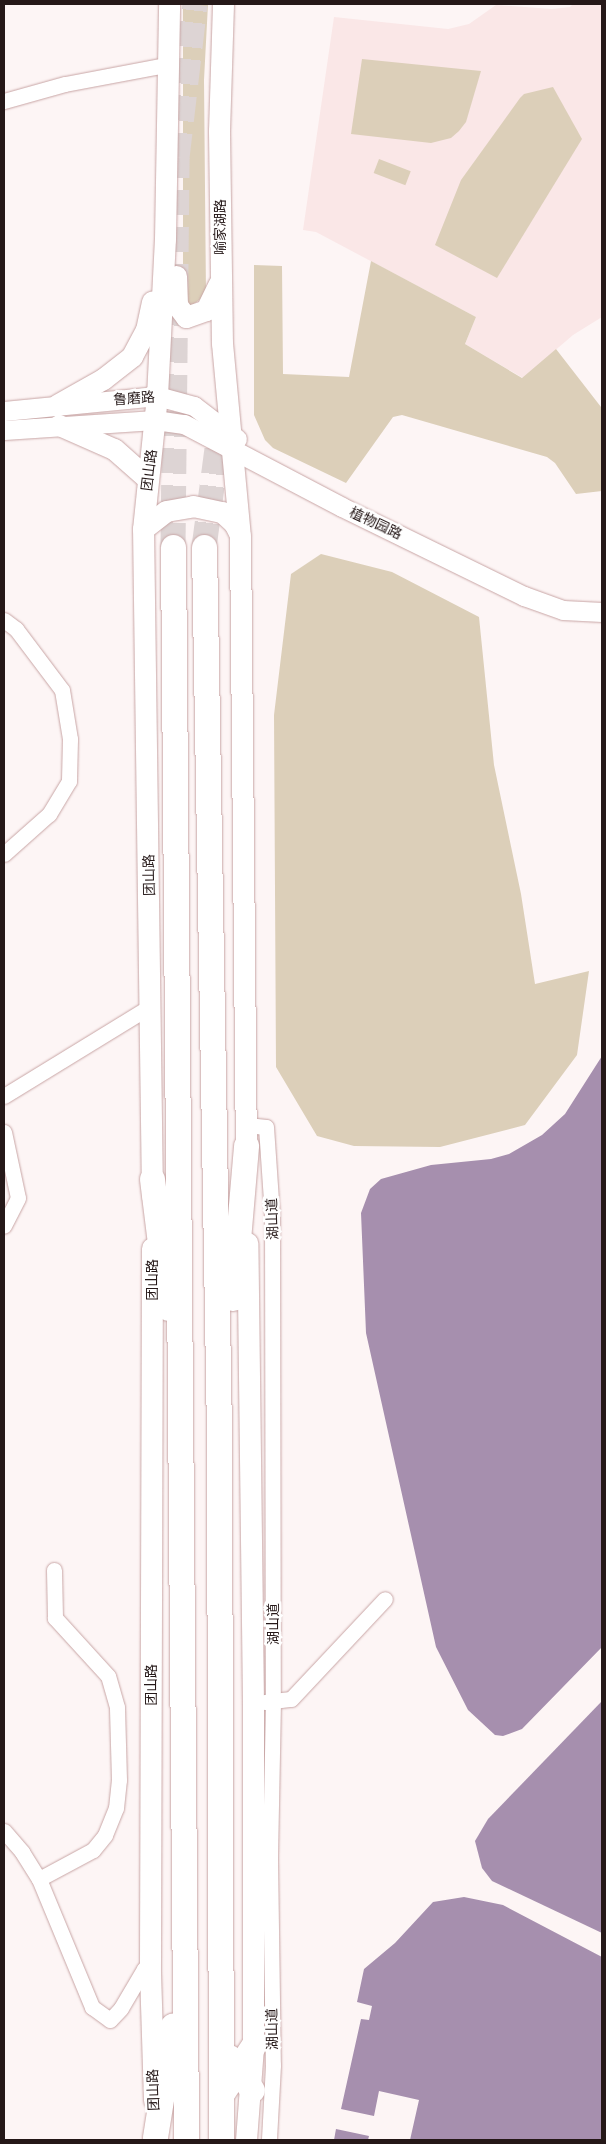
<!DOCTYPE html>
<html>
<head>
<meta charset="utf-8">
<style>
	body { margin:0 }
	#map { position:relative; width:606px; height:2144px; overflow:hidden; background:#fdf5f5; font-family:Ubuntu,"Noto Sans SC",sans-serif }
	div>[style] { position:absolute }
	.built>* { inset:0; background:#fae7e7 }
	.green>* { inset:0; background:#dccfb9; transform-origin:0 0 }
	.water>* { inset:0; background:#a68fae }
	.trunk-tunnel>* { height:25px; margin-top:-12.5px; transform-origin:0; background:repeating-linear-gradient(90deg,#ddd4d4 0 25px,transparent 0 37px) }
	.roads { filter:drop-shadow(0 0 1px #c8a5a5) drop-shadow(0 0 1px #c8a5a5) }
	.minor>* { height:15px; margin:-7.5px; padding:0 7.5px; transform-origin:7.5px; border-radius:7.5px; background:#fff }
	.tertiary>* { height:19px; margin:-9.5px; padding:0 9.5px; transform-origin:9.5px; border-radius:9.5px; background:#fff }
	.secondary>* { height:21px; margin:-10.5px; padding:0 10.5px; transform-origin:10.5px; border-radius:10.5px; background:#fff }
	.trunk>* { height:25px; margin:-12.5px; padding:0 12.5px; transform-origin:12.5px; border-radius:12.5px; background:#fff }
	span { translate:-50% -50%; white-space:nowrap; text-align:center; line-height:1.15; -webkit-text-stroke:5px #fff; paint-order:stroke }
	.street-label { font-size:14px; color:#251818 }
	.frame { position:absolute; inset:0; border:5px solid #251818; pointer-events:none }
</style>
</head>
<body>
<div id="map">
	<div class="built">
		<i style="clip-path:polygon(573px 4px,602px 4px,602px 317px,573px 335px,523px 378px,465px 344px,476px 317px,316px 232px,303px 230px,334px 17px,448px 29px,469px 24px,496px 5px,552px 9px,570px 7px)"></i>
	</div>
	<div class="green">
		<i style="clip-path:polygon(183px 4px,208px 4px,204px 80px,206px 295px,191px 306px,183px 300px)"></i>
		<i style="clip-path:polygon(362px 59px,481px 71px,466px 122px,459px 131px,451px 138px,431px 143px,351px 134px)"></i>
		<i style="clip-path:polygon(553px 87px,582px 139px,497px 278px,435px 245px,461px 180px,520px 98px,524px 94px)"></i>
		<i style="left:379px;top:159px;width:34px;height:15px;rotate:21deg"></i>
		<i style="clip-path:polygon(371px 261px,476px 317px,465px 344px,522px 378px,556px 349px,601px 407px,602px 491px,576px 494px,555px 463px,547px 457px,402px 415px,393px 417px,346px 483px,273px 448px,265px 440px,254px 415px,254px 265px,282px 266px,283px 374px,349px 377px)"></i>
		<i style="clip-path:polygon(321px 554px,392px 572px,479px 617px,494px 765px,521px 894px,535px 984px,589px 971px,577px 1055px,525px 1125px,440px 1147px,354px 1146px,317px 1136px,276px 1067px,274px 715px,291px 574px)"></i>
	</div>
	<div class="water">
		<i style="clip-path:polygon(602px 1056px,602px 1647px,522px 1729px,503px 1736px,495px 1735px,468px 1710px,436px 1647px,366px 1333px,361px 1213px,370px 1189px,381px 1179px,431px 1165px,491px 1159px,509px 1154px,542px 1135px,565px 1114px)"></i>
		<i style="clip-path:polygon(602px 1701px,602px 1933px,492px 1881px,482px 1868px,475px 1841px,488px 1819px)"></i>
		<i style="clip-path:polygon(464px 1897px,503px 1905px,602px 1957px,602px 2140px,410px 2140px,419px 2100px,379px 2091px,374px 2116px,341px 2109px,361px 2019px,369px 2020px,372px 2006px,357px 2002px,364px 1969px,395px 1943px,433px 1902px)"></i>
		<i style="clip-path:polygon(336px 2129px,369px 2136px,368px 2140px,334px 2140px)"></i>
	</div>
	<div class="trunk-tunnel">
		<i style="left:173px;top:547px;width:390px;rotate:-89.4deg"></i>
		<i style="left:177px;top:157px;width:154px;rotate:-83.3deg"></i>
		<i style="left:204px;top:547px;width:130px;rotate:-82.5deg"></i>
	</div>
	<div class="roads">
		<div class="minor">
			<i style="left:4px;top:101px;width:63px;rotate:-15.6deg"></i>
			<i style="left:65px;top:84px;width:103px;rotate:-10.7deg"></i>
			<i style="left:4px;top:620px;width:15px;rotate:37deg"></i>
			<i style="left:16px;top:629px;width:76px;rotate:53deg"></i>
			<i style="left:62px;top:690px;width:50px;rotate:80.7deg"></i>
			<i style="left:70px;top:739px;width:42px;rotate:91.4deg"></i>
			<i style="left:69px;top:781px;width:39px;rotate:121deg"></i>
			<i style="left:49px;top:814px;width:60px;rotate:138.4deg"></i>
			<i style="left:4px;top:1096px;width:172px;rotate:-31.5deg"></i>
			<i style="left:247px;top:1125px;width:19px;rotate:6deg"></i>
			<i style="left:266px;top:1127px;width:87px;rotate:86.1deg"></i>
			<i style="left:272px;top:1214px;width:487px;rotate:89.9deg"></i>
			<i style="left:273px;top:1701px;width:157px;rotate:91.1deg"></i>
			<i style="left:270px;top:1858px;width:207px;rotate:89.2deg"></i>
			<i style="left:273px;top:2065px;width:75px;rotate:93.1deg"></i>
			<i style="left:4px;top:1132px;width:67px;rotate:78deg"></i>
			<i style="left:18px;top:1198px;width:31px;rotate:117deg"></i>
			<i style="left:265px;top:1702px;width:26px;rotate:-7deg"></i>
			<i style="left:291px;top:1699px;width:137px;rotate:-46.8deg"></i>
			<i style="left:4px;top:1831px;width:28px;rotate:49deg"></i>
			<i style="left:22px;top:1852px;width:32px;rotate:58deg"></i>
			<i style="left:39px;top:1879px;width:139px;rotate:67.5deg"></i>
			<i style="left:92px;top:2007px;width:22px;rotate:36deg"></i>
			<i style="left:110px;top:2020px;width:16px;rotate:-47deg"></i>
			<i style="left:121px;top:2008px;width:45px;rotate:-59.5deg"></i>
			<i style="left:144px;top:1969px;width:7px;rotate:27deg"></i>
			<i style="left:39px;top:1879px;width:61px;rotate:-28.2deg"></i>
			<i style="left:93px;top:1850px;width:19px;rotate:-51deg"></i>
			<i style="left:105px;top:1835px;width:29px;rotate:-68deg"></i>
			<i style="left:116px;top:1808px;width:28px;rotate:-84deg"></i>
			<i style="left:119px;top:1780px;width:73px;rotate:-91.6deg"></i>
			<i style="left:117px;top:1707px;width:32px;rotate:-106deg"></i>
			<i style="left:108px;top:1676px;width:79px;rotate:-132.4deg"></i>
			<i style="left:55px;top:1618px;width:48px;rotate:-91.2deg"></i>
		</div>
		<div class="tertiary">
			<i style="left:4px;top:411px;width:154px;rotate:-5.6deg"></i>
			<i style="left:157px;top:396px;width:38px;rotate:15deg"></i>
			<i style="left:194px;top:406px;width:54px;rotate:37.5deg"></i>
			<i style="left:4px;top:430px;width:151px;rotate:-3.8deg"></i>
			<i style="left:155px;top:420px;width:29px;rotate:8deg"></i>
			<i style="left:184px;top:424px;width:178px;rotate:27.7deg"></i>
			<i style="left:342px;top:507px;width:203px;rotate:26.1deg"></i>
			<i style="left:524px;top:596px;width:41px;rotate:19.7deg"></i>
			<i style="left:563px;top:610px;width:39px;rotate:3deg"></i>
		</div>
		<div class="secondary">
			<i style="left:223px;top:4px;width:127px;rotate:91.8deg"></i>
			<i style="left:219px;top:131px;width:212px;rotate:89.2deg"></i>
			<i style="left:222px;top:343px;width:194px;rotate:84.7deg"></i>
			<i style="left:240px;top:536px;width:626px;rotate:89.45deg"></i>
			<i style="left:176px;top:276px;width:29px;rotate:88deg"></i>
			<i style="left:177px;top:305px;width:15px;rotate:53deg"></i>
			<i style="left:186px;top:317px;width:21px;rotate:-19deg"></i>
			<i style="left:206px;top:310px;width:28px;rotate:-64deg"></i>
			<i style="left:57px;top:405px;width:53px;rotate:-29.5deg"></i>
			<i style="left:103px;top:379px;width:37px;rotate:-38deg"></i>
			<i style="left:132px;top:356px;width:30px;rotate:-62deg"></i>
			<i style="left:146px;top:330px;width:29px;rotate:-78deg"></i>
			<i style="left:59px;top:425px;width:60px;rotate:23.6deg"></i>
			<i style="left:114px;top:449px;width:45px;rotate:41.4deg"></i>
			<i style="left:143px;top:529px;width:29px;rotate:-38deg"></i>
			<i style="left:166px;top:511px;width:27px;rotate:-10deg"></i>
			<i style="left:193px;top:506px;width:30px;rotate:12deg"></i>
			<i style="left:222px;top:512px;width:16px;rotate:43deg"></i>
			<i style="left:234px;top:523px;width:11px;rotate:63deg"></i>
			<i style="left:152px;top:1195px;width:666px;rotate:-90.77deg"></i>
			<i style="left:143px;top:529px;width:134px;rotate:-84deg"></i>
			<i style="left:157px;top:396px;width:157px;rotate:-87.1deg"></i>
			<i style="left:165px;top:239px;width:235px;rotate:-89deg"></i>
			<i style="left:152px;top:1248px;width:724px;rotate:90.16deg"></i>
			<i style="left:150px;top:1972px;width:128px;rotate:88.2deg"></i>
			<i style="left:246px;top:2140px;width:94px;rotate:-85.7deg"></i>
			<i style="left:253px;top:2046px;width:343px;rotate:-90deg"></i>
			<i style="left:253px;top:1703px;width:460px;rotate:-90.7deg"></i>
		</div>
		<div class="trunk">
			<i style="left:173px;top:547px;width:1593px;rotate:89.53deg"></i>
			<i style="left:204px;top:547px;width:885px;rotate:89.03deg"></i>
			<i style="left:219px;top:1432px;width:708px;rotate:89.84deg"></i>
			<i style="left:152px;top:1179px;width:130px;rotate:82.9deg"></i>
			<i style="left:233px;top:1298px;width:153px;rotate:-85.1deg"></i>
			<i style="left:229px;top:2057px;width:40px;rotate:55.1deg"></i>
			<i style="left:222px;top:2093px;width:56px;rotate:-56.6deg"></i>
			<i style="left:155px;top:2137px;width:113px;rotate:-80.9deg"></i>
		</div>
	</div>
	<div class="street-label">
		<span style="left:220px;top:227px;rotate:-90deg">喻家湖路</span>
		<span style="left:134px;top:398px;rotate:-4deg">鲁磨路</span>
		<span style="left:149px;top:470px;rotate:-83deg">团山路</span>
		<span style="left:376px;top:523px;rotate:25deg">植物园路</span>
		<span style="left:149px;top:875px;rotate:-91deg">团山路</span>
		<span style="left:272px;top:1219px;rotate:-92deg">湖山道</span>
		<span style="left:152px;top:1280px;rotate:-90deg">团山路</span>
		<span style="left:273px;top:1624px;rotate:-90deg">湖山道</span>
		<span style="left:151px;top:1685px;rotate:-90deg">团山路</span>
		<span style="left:272px;top:2029px;rotate:-91deg">湖山道</span>
		<span style="left:153px;top:2090px;rotate:-92deg">团山路</span>
	</div>
	<div class="frame"></div>
</div>
</body>
</html>
